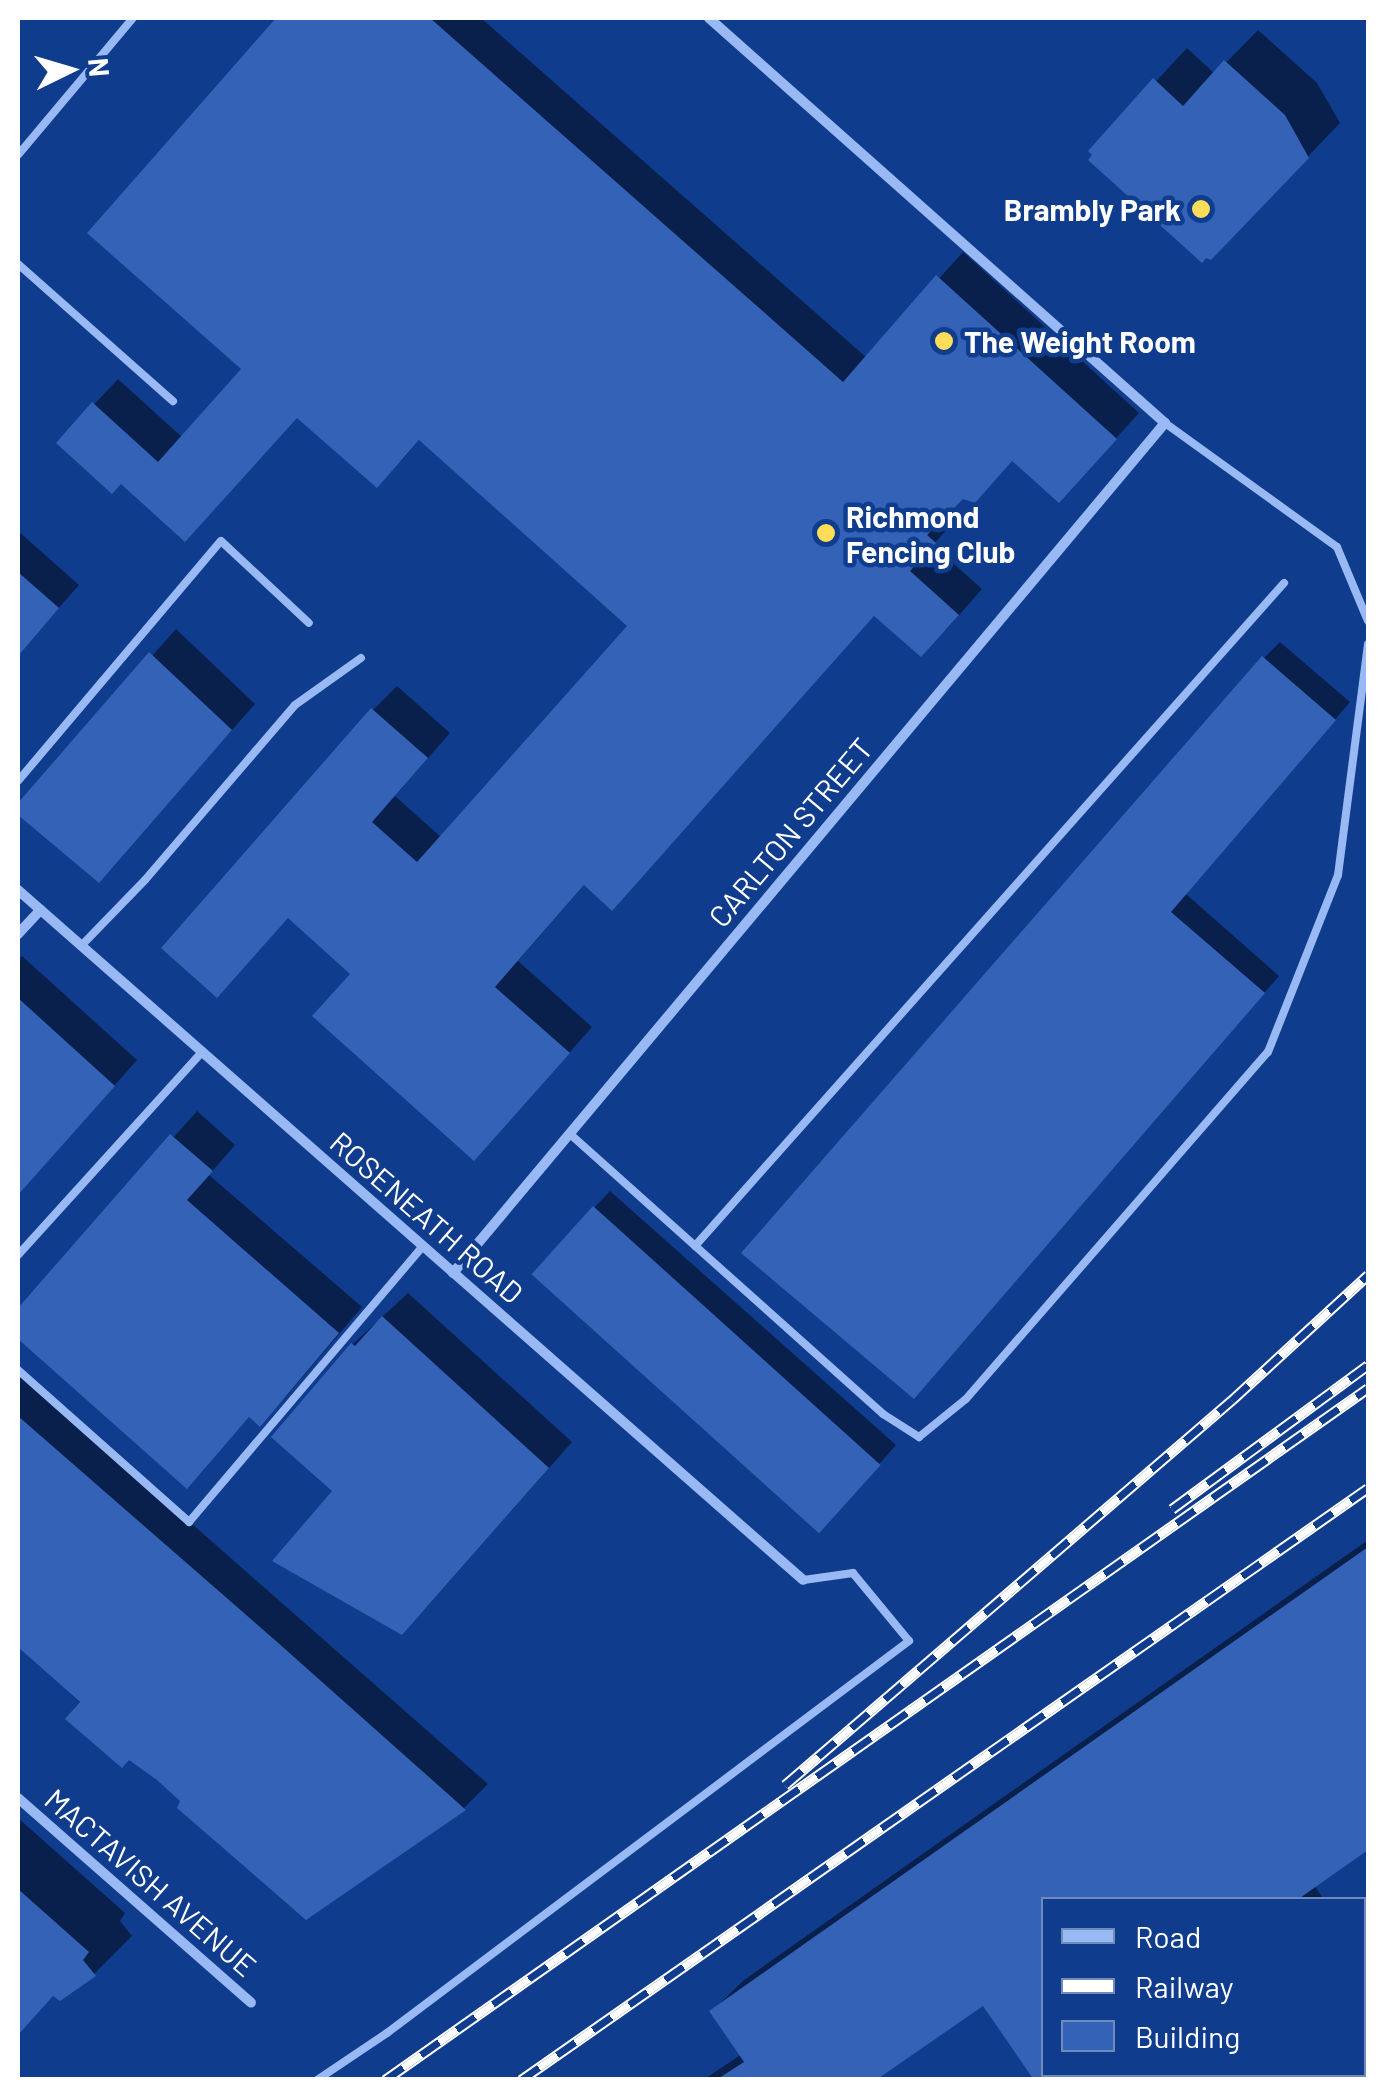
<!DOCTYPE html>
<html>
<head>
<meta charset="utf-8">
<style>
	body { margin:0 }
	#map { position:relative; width:1386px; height:2097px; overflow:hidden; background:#103c8e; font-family:Barlow,sans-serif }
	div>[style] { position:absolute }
	.shadow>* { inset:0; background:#0007 }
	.building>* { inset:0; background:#3462b6; transform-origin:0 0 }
	.lane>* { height:8px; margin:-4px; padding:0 4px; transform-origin:4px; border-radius:4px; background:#98b9f3 }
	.street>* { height:10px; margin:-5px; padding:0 5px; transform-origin:5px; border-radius:5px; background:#98b9f3 }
	.rail>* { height:11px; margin-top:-5.5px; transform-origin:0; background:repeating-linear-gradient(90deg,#103c8e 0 22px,#fff 0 44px); box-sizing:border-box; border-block:2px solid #fff }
	.dots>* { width:28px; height:28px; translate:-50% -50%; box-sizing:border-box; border:5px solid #103c8e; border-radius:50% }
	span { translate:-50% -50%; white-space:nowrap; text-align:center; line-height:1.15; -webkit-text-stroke:9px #103c8e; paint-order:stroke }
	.poi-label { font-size:30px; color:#fff; font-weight:700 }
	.right { translate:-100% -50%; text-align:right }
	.left { translate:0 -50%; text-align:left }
	.street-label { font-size:30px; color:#fff }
	.frame { position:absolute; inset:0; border:20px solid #fff; pointer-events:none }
	.legend { position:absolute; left:1041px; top:1897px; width:325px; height:180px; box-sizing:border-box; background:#103c8e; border:2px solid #708abb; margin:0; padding:12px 18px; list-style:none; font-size:30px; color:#fff }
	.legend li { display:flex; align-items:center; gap:20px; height:50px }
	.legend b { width:50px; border:2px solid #708abb }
	.north { position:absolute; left:20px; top:20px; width:100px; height:100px; -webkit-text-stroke:8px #103c8e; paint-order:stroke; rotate:85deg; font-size:28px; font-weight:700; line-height:40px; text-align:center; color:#fff }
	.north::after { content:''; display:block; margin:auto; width:35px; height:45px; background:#fff; clip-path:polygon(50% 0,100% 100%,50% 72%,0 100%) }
</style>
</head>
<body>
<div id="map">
	<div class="shadow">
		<i style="clip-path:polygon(279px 18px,481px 18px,867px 358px,963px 252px,1139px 413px,1083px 475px,1014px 459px,963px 496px,950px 509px,958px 517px,933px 545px,982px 589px,946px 630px,876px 614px,586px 883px,518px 961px,592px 1027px,498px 1133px,353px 974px,373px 710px,397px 686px,450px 733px,395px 796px,442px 838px,631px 626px,421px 438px,401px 461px,298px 415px,121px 481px,59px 442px,118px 379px,183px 438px,245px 369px,91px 233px)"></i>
		<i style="clip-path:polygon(1258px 30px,1317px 83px,1340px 123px,1243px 224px,1091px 151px,1187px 48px,1215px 74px)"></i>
		<i style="clip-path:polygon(18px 531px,79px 585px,18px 654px)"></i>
		<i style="clip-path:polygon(176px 629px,255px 704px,99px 880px,18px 812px,18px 807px)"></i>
		<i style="clip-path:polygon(1280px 642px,1350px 702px,1186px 894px,1279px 976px,930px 1380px,1264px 658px)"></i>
		<i style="clip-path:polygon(22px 956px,137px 1060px,18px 1195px,18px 960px)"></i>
		<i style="clip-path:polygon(197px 1111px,235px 1145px,209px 1175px,362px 1307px,284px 1399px,260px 1423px,251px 1415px,187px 1485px,18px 1336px,18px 1312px)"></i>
		<i style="clip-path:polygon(610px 1191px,896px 1445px,837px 1512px,594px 1208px)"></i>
		<i style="clip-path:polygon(408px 1293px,572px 1442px,426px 1608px,335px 1490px,352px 1345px)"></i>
		<i style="clip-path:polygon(18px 1371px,488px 1784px,464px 1808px,306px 1917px,18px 1644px)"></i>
		<i style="clip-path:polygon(1368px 1540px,1368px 1847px,1314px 1885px,1324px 1900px,1044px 1900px,871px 2080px,703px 2080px,742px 2054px,712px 2011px,744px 1980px)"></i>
		<i style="clip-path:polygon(18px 1818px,125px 1913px,120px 1921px,132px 1936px,94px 1974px,54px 1994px,26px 2023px,18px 2016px)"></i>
	</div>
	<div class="building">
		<i style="clip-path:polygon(276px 18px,430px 18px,843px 382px,936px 275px,1117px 439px,1059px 503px,1012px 461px,975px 503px,963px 499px,927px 535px,936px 543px,910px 571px,959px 615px,921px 657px,874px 616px,612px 911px,584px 885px,495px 987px,570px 1053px,474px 1161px,312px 1016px,350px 974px,288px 918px,217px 998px,161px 948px,371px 708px,428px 758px,372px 822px,417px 862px,627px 626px,419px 440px,377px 488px,297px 418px,185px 542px,121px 484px,112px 494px,56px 443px,92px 402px,158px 462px,241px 369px,87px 233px)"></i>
		<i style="clip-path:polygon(1224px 60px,1285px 115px,1309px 158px,1211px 260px,1206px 258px,1202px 263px,1088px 160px,1092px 155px,1088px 151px,1153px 78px,1183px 106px)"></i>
		<i style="clip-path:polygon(18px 572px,59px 608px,18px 656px)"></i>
		<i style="clip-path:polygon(149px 652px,232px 730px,99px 883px,18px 815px,18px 803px)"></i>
		<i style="clip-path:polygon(1262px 656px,1336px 720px,1171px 912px,1265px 993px,914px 1399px,741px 1253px)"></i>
		<i style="clip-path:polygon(18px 998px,115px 1086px,18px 1195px)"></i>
		<i style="clip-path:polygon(170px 1134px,213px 1171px,187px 1200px,339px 1333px,260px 1427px,249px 1417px,187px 1489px,18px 1339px,18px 1308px)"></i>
		<i style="left:593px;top:1206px;width:387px;height:92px;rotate:42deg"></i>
		<i style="clip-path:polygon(382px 1316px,549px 1468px,402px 1635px,272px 1561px,332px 1491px,271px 1437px,351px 1343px,355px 1346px)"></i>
		<i style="clip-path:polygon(18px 1416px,276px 1641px,466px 1810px,306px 1920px,177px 1808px,180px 1801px,157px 1780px,129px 1760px,122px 1768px,65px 1719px,80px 1702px,18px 1647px)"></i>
		<i style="clip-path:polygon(1368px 1547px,1368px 1850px,1297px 1900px,1044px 1900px,1044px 2080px,1034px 2080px,983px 2006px,876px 2080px,716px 2080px,744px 2062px,709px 2011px)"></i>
		<i style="clip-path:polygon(18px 1889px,89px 1952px,83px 1960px,96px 1976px,60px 2001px,53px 1996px,18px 2035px)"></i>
	</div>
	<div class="lane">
		<i style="left:18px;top:155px;width:179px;rotate:-50deg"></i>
		<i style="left:18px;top:264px;width:207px;rotate:41.5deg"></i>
		<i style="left:1165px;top:423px;width:212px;rotate:35.8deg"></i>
		<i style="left:1337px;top:547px;width:80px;rotate:67.3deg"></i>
		<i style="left:18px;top:781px;width:314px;rotate:-49.8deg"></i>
		<i style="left:221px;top:541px;width:120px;rotate:43deg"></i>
		<i style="left:81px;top:946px;width:92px;rotate:-45.9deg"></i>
		<i style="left:145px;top:880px;width:230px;rotate:-49.4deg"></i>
		<i style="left:295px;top:705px;width:81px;rotate:-35.5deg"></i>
		<i style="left:570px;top:1134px;width:420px;rotate:41.8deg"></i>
		<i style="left:883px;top:1414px;width:43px;rotate:32.6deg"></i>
		<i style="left:919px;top:1437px;width:60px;rotate:-39deg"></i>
		<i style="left:966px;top:1399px;width:460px;rotate:-49deg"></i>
		<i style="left:1268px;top:1052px;width:190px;rotate:-68.4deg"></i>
		<i style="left:1338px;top:875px;width:233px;rotate:-82.6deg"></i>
		<i style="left:695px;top:1246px;width:887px;rotate:-48.38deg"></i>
		<i style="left:18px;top:1255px;width:274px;rotate:-47.8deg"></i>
		<i style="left:18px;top:1370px;width:229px;rotate:41.6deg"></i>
		<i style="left:189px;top:1522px;width:360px;rotate:-49.7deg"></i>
		<i style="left:317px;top:2080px;width:84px;rotate:-33.9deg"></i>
		<i style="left:387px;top:2033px;width:653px;rotate:-36.91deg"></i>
		<i style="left:909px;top:1641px;width:88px;rotate:-129.5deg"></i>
		<i style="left:853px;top:1573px;width:50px;rotate:172deg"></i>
	</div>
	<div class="street">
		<i style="left:18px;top:890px;width:1045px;rotate:41.31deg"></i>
		<i style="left:18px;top:934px;width:33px;rotate:-47deg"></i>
		<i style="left:453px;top:1273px;width:1109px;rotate:-50.05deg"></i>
		<i style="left:1165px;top:423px;width:610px;rotate:-138.39deg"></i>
		<i style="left:18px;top:1798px;width:310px;rotate:41.3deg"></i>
		<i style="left:1364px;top:2034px;width:5px;rotate:-37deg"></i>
		<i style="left:1299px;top:2080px;width:9px;rotate:-41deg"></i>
	</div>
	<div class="rail">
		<i style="left:1172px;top:1509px;width:243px;rotate:-36.3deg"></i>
		<i style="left:785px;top:1785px;width:590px;rotate:-40.74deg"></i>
		<i style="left:1232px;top:1400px;width:185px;rotate:-42.6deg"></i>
		<i style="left:385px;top:2080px;width:1202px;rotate:-35.14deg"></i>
		<i style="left:521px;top:2080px;width:1033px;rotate:-34.95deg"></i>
	</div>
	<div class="dots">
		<i style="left:1201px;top:209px;background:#ffdd59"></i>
		<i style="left:944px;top:341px;background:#ffdd59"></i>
		<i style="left:826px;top:533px;background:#ffdd59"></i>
	</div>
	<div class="poi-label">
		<span class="right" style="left:1181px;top:209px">Brambly Park</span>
		<span class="left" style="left:964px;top:341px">The Weight Room</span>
		<span class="left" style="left:846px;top:533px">Richmond<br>Fencing Club</span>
	</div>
	<div class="street-label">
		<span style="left:790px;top:832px;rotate:-50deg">CARLTON STREET</span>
		<span style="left:427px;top:1217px;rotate:41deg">ROSENEATH ROAD</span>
		<span style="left:151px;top:1882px;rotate:41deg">MACTAVISH AVENUE</span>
	</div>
	<div class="frame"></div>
	<ul class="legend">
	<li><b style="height:12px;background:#98b9f3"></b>Road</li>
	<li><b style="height:12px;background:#fff"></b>Railway</li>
	<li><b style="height:28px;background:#3462b6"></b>Building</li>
	</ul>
	<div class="north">N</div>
</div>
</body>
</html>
